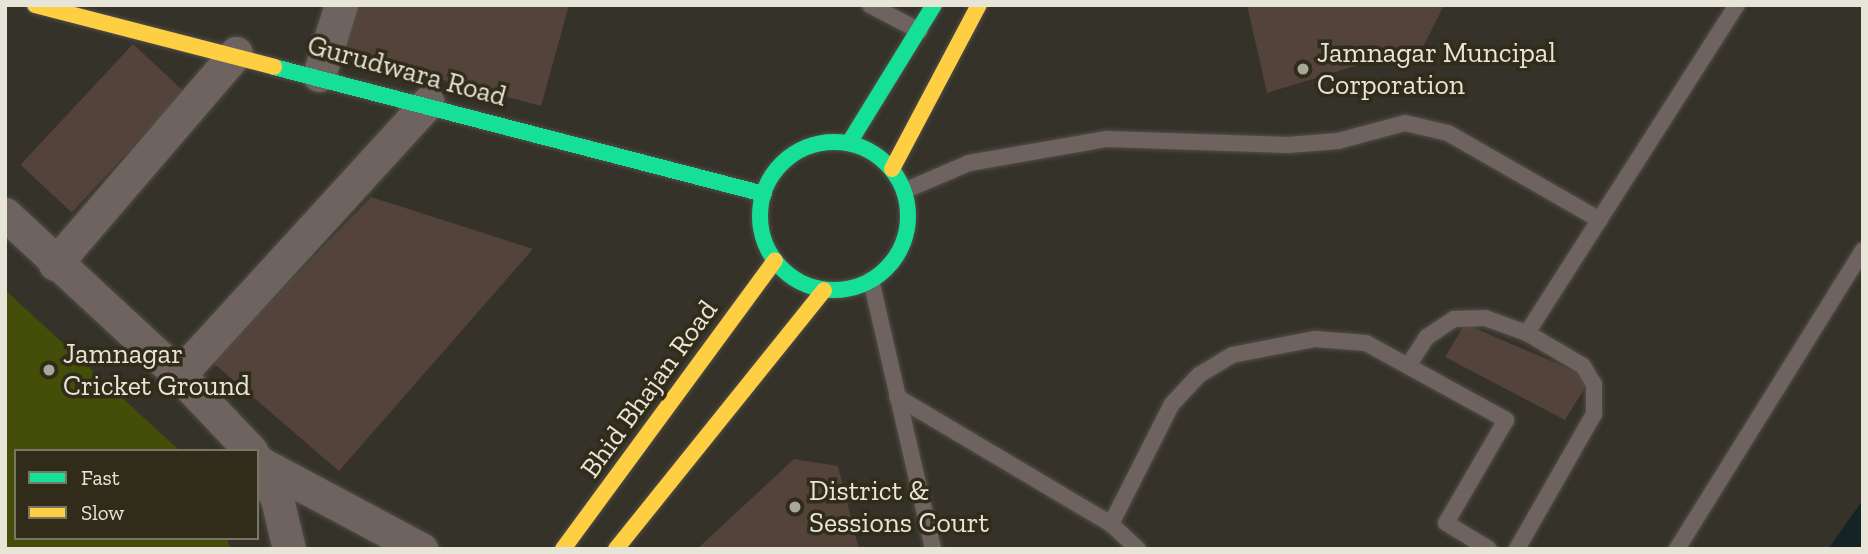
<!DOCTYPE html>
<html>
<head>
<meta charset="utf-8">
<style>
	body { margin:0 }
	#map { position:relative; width:1868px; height:554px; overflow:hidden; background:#353229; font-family:"Zilla Slab",serif }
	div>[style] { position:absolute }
	.green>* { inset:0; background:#434f09 }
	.water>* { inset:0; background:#142324 }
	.building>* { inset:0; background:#54433b; transform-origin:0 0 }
	.roads { filter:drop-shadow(0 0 2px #514e46) drop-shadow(0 0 2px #514e46) }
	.lane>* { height:16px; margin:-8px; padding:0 8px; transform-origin:8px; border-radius:8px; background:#6f6360 }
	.street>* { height:33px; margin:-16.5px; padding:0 16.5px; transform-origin:16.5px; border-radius:16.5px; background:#6f6360 }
	.fast>* { height:16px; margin:-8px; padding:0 8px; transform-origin:8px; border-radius:8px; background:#16e098 }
	.fast>.ring { margin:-8px; padding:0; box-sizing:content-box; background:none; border:16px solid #16e098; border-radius:50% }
	.slow>* { height:16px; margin:-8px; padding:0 8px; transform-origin:8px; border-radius:8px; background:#ffcf43 }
	.dots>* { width:19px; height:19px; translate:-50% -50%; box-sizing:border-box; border:4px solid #312c19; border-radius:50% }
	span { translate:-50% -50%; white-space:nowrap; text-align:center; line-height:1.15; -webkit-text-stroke:7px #312c19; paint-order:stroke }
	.poi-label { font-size:28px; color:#e7e4d8 }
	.left { translate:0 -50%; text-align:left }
	.street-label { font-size:28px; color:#e7e4d8 }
	.frame { position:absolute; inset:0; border:7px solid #e7e4d8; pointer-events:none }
	.legend { position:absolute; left:14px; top:449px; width:245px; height:91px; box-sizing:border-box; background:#312c19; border:2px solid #7a7665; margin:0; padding:9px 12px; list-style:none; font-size:21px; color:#e7e4d8 }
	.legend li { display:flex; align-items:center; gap:14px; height:35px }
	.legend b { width:35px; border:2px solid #7a7665 }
</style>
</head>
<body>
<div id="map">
	<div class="green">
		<i style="clip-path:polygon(5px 290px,180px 451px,16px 451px,16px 538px,227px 538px,230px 549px,5px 549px)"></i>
	</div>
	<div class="water">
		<i style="clip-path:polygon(1863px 500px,1863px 549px,1828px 549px)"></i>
	</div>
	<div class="building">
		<i style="clip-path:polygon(352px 5px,569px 5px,541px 106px,339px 52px)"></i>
		<i style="clip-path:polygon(1247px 5px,1444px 5px,1424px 45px,1267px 93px)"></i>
		<i style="left:133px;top:44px;width:70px;height:165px;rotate:43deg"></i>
		<i style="clip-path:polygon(371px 197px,533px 249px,339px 471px,212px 362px)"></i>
		<i style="clip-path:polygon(1465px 324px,1591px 378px,1565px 420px,1445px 357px)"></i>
		<i style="clip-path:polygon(794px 459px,838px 466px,859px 549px,697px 549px)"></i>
	</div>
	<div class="roads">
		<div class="lane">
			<i style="left:870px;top:5px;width:56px;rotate:27.5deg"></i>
			<i style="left:904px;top:191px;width:71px;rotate:-23.3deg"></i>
			<i style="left:969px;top:163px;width:140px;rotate:-9.9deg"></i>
			<i style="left:1107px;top:139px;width:181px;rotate:1.9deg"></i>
			<i style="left:1288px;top:145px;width:50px;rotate:-4.6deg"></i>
			<i style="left:1338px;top:141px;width:69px;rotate:-15deg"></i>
			<i style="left:1405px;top:123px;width:44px;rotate:13.1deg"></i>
			<i style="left:1448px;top:133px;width:175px;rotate:29.8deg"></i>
			<i style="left:871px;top:280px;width:276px;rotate:77deg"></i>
			<i style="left:1527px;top:333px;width:389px;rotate:-57.4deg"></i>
			<i style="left:1408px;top:366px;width:35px;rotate:-57deg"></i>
			<i style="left:1427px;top:337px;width:32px;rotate:-34deg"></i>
			<i style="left:1454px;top:319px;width:31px;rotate:-2deg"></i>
			<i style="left:1485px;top:318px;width:45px;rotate:19.7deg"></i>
			<i style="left:1527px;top:333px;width:65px;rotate:30.5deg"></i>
			<i style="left:1583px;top:366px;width:21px;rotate:59deg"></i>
			<i style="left:1594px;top:384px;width:30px;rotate:90deg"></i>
			<i style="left:1594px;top:414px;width:155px;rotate:119.7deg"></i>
			<i style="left:897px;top:397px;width:249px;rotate:30.7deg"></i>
			<i style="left:1111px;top:524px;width:37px;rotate:43deg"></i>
			<i style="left:1111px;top:524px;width:135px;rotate:-63.1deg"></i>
			<i style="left:1172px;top:404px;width:40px;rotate:-47deg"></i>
			<i style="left:1199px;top:375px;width:39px;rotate:-31deg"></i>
			<i style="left:1232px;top:355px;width:85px;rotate:-10.9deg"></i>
			<i style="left:1315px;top:339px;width:51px;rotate:4.5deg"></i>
			<i style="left:1366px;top:343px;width:160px;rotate:28.8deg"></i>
			<i style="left:1506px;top:420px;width:119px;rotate:120.2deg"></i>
			<i style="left:1446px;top:523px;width:50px;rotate:31.2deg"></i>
			<i style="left:1677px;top:549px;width:352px;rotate:-58.1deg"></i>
		</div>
		<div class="street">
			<i style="left:319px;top:75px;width:73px;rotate:-72.6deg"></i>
			<i style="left:5px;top:214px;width:237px;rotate:42.8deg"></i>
			<i style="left:179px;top:375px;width:105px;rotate:46.5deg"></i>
			<i style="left:55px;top:264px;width:278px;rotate:-49.4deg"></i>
			<i style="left:179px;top:375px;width:369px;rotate:-47.6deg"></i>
			<i style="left:257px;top:460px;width:44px;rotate:62.9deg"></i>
			<i style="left:277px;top:499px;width:51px;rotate:76.5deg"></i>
			<i style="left:260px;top:463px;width:183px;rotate:28.1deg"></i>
		</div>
		<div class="fast">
			<i style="left:274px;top:67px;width:506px;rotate:14.53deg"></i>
			<i class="ring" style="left:760px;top:142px;width:132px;height:132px"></i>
			<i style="left:849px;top:143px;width:162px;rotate:-58.4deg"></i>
		</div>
		<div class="slow">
			<i style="left:35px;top:5px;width:247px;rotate:14.5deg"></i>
			<i style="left:892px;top:169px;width:186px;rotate:-62.1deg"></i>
			<i style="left:563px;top:549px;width:358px;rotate:-53.7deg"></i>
			<i style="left:616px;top:549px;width:332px;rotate:-51.2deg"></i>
		</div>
	</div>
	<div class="dots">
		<i style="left:1303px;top:69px;background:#a9a69b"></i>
		<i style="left:49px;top:370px;background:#a9a69b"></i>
		<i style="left:795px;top:507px;background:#a9a69b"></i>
	</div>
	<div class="poi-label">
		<span class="left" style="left:1317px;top:69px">Jamnagar Muncipal<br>Corporation</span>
		<span class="left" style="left:63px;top:370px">Jamnagar<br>Cricket Ground</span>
		<span class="left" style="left:809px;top:507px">District &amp;<br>Sessions Court</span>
	</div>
	<div class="street-label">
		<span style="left:407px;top:71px;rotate:15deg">Gurudwara Road</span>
		<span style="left:649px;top:389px;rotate:-54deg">Bhid Bhajan Road</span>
	</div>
	<div class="frame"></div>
	<ul class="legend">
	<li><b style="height:9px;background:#16e098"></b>Fast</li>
	<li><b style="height:9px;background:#ffcf43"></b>Slow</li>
	</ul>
</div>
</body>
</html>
